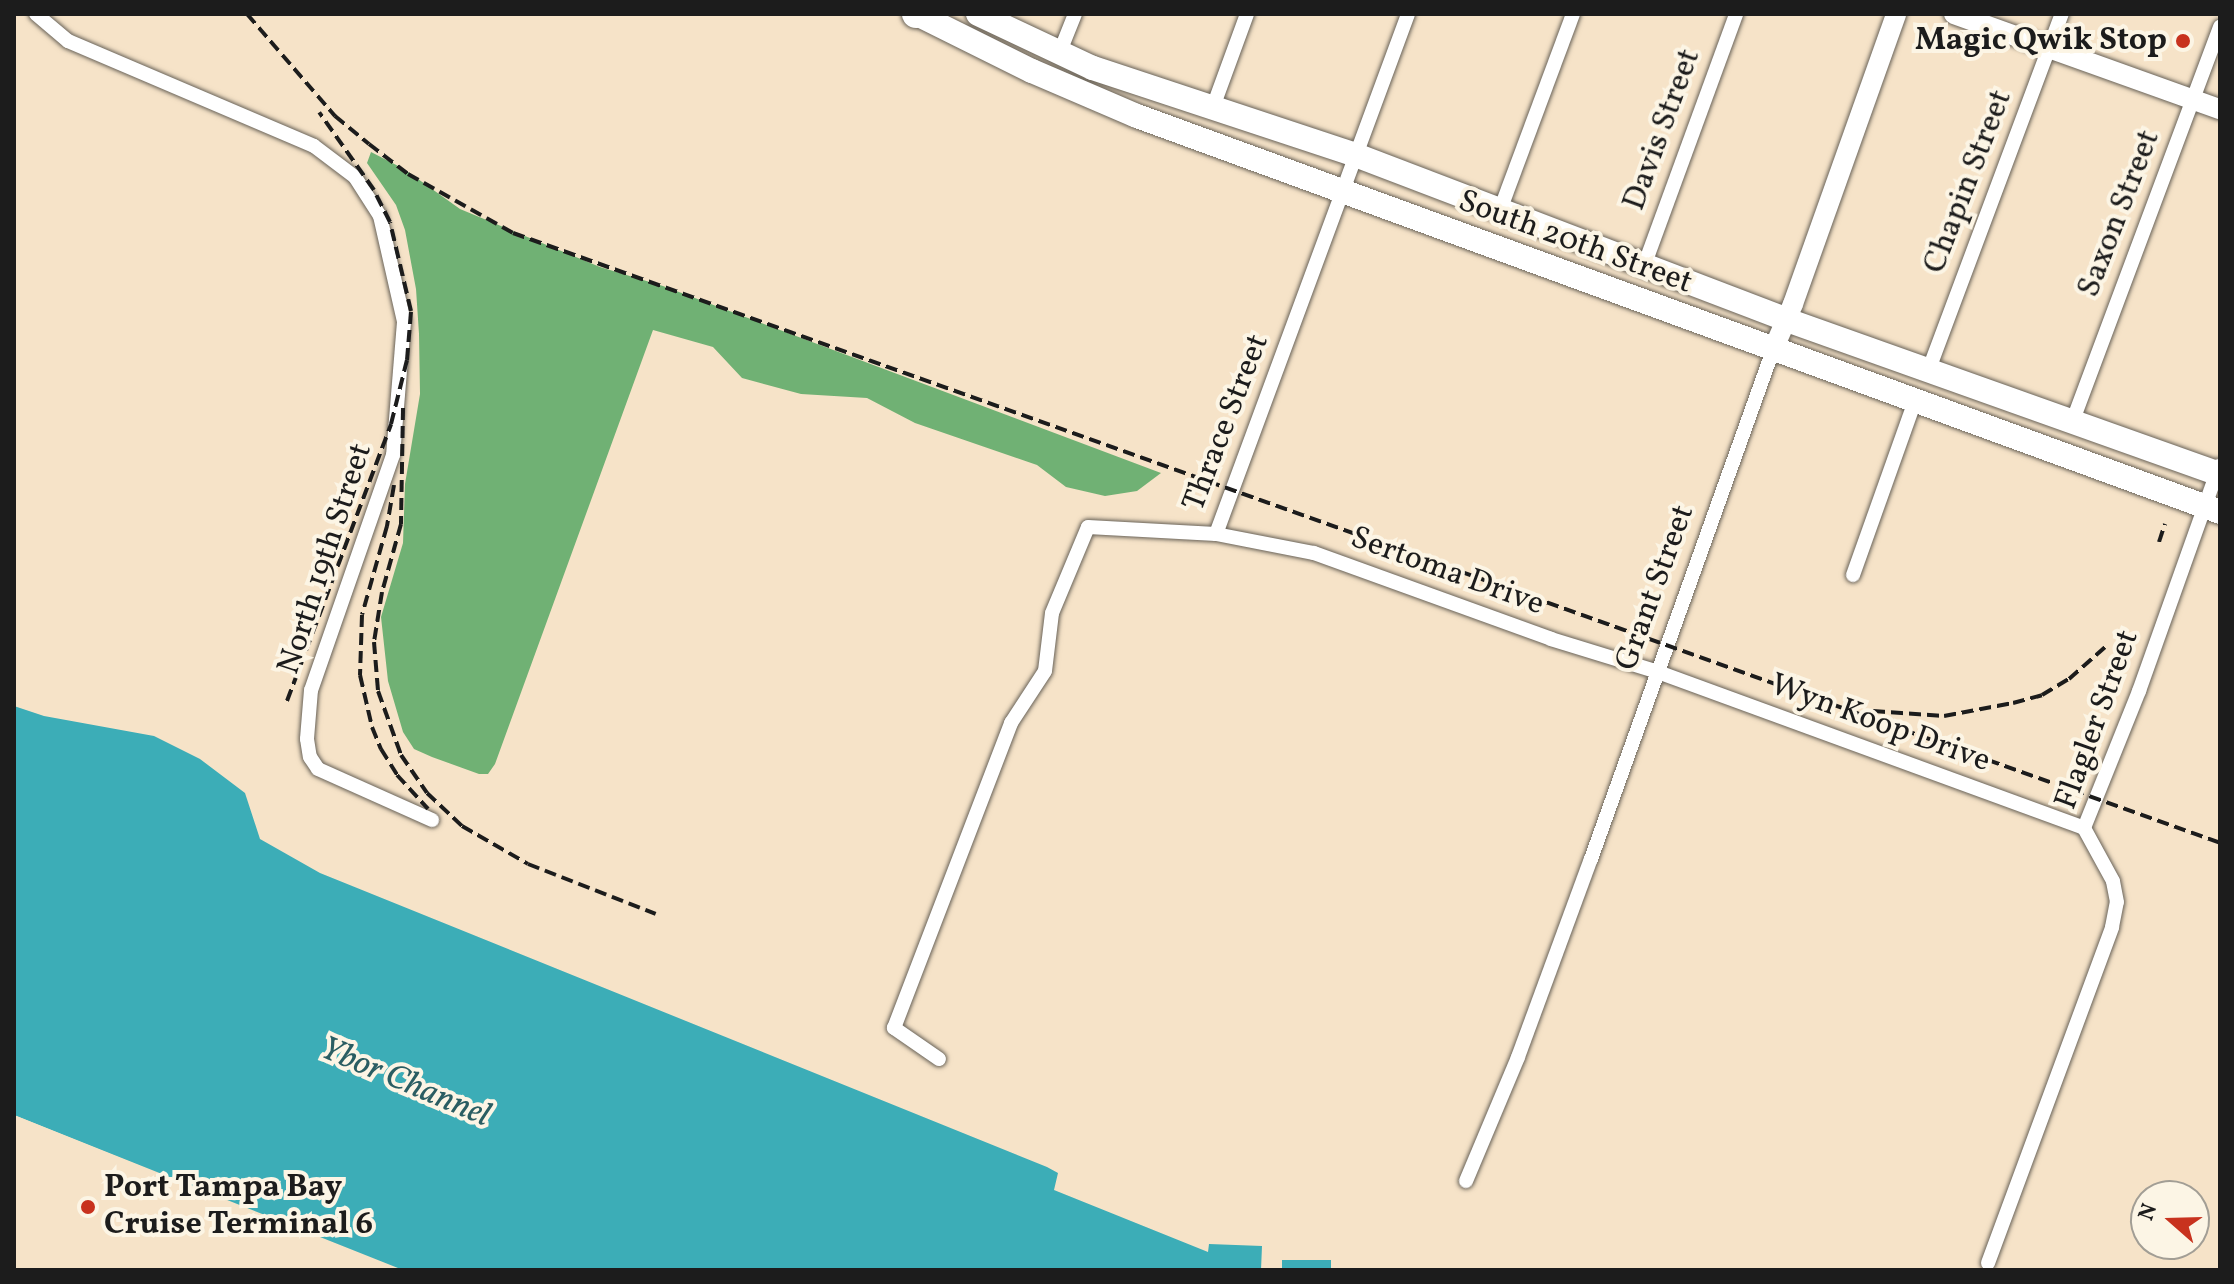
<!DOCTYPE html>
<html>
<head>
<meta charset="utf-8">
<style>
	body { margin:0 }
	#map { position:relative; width:2234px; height:1284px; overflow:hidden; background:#f6e3c8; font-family:Vollkorn,serif }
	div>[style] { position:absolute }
	.forest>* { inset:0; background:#70b174 }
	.water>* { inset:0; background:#3cadb7; transform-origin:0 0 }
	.pier>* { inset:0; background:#f6e3c8; transform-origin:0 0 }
	.roads { filter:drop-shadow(0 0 2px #686258) drop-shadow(0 0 2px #686258) }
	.street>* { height:14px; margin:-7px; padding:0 7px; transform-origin:7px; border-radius:7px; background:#fff }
	.secondary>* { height:20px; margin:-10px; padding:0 10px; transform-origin:10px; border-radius:10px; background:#fff }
	.primary>* { height:24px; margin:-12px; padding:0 12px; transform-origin:12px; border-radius:12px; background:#fff }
	.highway>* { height:28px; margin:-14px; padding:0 14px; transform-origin:14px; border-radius:14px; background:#fff }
	.rail>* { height:4px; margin-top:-2px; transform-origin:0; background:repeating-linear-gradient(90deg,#1c1c1c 0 12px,transparent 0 18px) }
	.dots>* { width:22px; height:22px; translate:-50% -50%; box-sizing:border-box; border:4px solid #fcf5e5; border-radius:50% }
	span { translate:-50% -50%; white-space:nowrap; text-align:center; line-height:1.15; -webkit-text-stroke:8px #fcf5e5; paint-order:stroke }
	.poi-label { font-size:32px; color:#1c1c1c; font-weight:700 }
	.right { translate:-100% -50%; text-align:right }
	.left { translate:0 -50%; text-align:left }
	.street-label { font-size:32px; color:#1c1c1c }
	.water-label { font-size:34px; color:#2a5d62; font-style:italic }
	.frame { position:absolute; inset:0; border:16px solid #1c1c1c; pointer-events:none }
	.north { position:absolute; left:2130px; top:1180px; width:80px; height:80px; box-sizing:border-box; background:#fcf5e5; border:2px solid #a29e95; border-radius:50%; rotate:290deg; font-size:22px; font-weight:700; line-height:32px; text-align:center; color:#1c1c1c }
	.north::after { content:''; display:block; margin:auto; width:28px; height:36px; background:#c8321e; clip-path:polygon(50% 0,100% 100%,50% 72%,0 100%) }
</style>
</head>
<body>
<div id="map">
	<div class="forest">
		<i style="clip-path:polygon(371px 152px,404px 169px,460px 209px,600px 267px,663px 286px,1161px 473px,1137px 491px,1105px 496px,1066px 487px,1037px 465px,915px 423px,867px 398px,801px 394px,742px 378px,713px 347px,653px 330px,495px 764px,488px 774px,479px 774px,432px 757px,414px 749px,403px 732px,388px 681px,381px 617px,403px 543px,405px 484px,420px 394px,419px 334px,416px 289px,405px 230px,396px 205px,367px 163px)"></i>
	</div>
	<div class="water">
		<i style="clip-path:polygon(14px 706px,44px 716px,154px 736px,200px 759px,245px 793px,260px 839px,320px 873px,1047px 1167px,1058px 1173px,1054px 1190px,1208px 1252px,1209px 1244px,1262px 1246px,1261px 1270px,403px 1270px,14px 1115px)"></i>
		<i style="left:1282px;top:1260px;width:49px;height:10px"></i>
	</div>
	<div class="pier">
		<i style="left:14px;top:1115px;width:419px;height:4px;rotate:22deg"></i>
	</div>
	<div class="roads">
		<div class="street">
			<i style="left:36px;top:14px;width:42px;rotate:40.2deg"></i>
			<i style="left:68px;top:41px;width:267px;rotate:23.1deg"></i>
			<i style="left:314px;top:146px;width:51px;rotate:37.1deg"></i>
			<i style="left:355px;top:177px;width:46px;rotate:57.3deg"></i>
			<i style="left:380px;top:216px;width:109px;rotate:77.2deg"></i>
			<i style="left:404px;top:322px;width:133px;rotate:94.7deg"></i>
			<i style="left:393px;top:455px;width:249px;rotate:109.2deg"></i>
			<i style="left:311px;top:690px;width:49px;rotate:94.7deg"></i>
			<i style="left:307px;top:739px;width:18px;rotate:81deg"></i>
			<i style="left:310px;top:757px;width:14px;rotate:56deg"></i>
			<i style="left:318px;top:769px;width:125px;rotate:24.1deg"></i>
			<i style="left:1059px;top:54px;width:43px;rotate:-68.2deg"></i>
			<i style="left:1213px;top:107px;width:99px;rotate:-69.9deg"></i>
			<i style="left:1499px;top:213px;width:212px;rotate:-69.6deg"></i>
			<i style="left:1644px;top:266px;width:268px;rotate:-69.9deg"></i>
			<i style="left:1929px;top:369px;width:379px;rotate:-69.5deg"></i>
			<i style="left:2073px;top:420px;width:420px;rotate:-69.5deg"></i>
			<i style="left:1216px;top:534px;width:554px;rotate:-69.73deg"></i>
			<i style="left:1853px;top:575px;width:182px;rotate:-70.4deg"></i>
			<i style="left:939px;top:1059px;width:55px;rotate:-145.4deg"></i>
			<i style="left:894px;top:1028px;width:327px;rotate:-69deg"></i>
			<i style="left:1011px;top:723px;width:62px;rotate:-56.8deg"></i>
			<i style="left:1045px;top:671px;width:58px;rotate:-83.1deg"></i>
			<i style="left:1052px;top:613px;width:93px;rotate:-67.3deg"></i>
			<i style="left:1088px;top:527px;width:128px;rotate:3.1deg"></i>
			<i style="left:1216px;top:534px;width:100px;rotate:11deg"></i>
			<i style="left:1314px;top:553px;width:252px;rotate:19.9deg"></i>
			<i style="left:1551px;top:639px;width:112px;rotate:17.1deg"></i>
			<i style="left:1658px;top:672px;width:454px;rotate:20.1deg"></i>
			<i style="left:1466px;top:1181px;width:134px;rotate:-67.2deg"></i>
			<i style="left:1518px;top:1057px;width:211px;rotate:-69.8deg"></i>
			<i style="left:1591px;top:859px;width:541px;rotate:-70.32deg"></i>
			<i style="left:1988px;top:1263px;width:358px;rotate:-69.7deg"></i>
			<i style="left:2112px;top:927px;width:25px;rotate:-79deg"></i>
			<i style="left:2117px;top:902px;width:21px;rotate:-101deg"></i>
			<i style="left:2113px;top:881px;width:60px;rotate:-118.7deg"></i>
			<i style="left:2084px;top:828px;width:148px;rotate:-68.1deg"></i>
			<i style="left:2139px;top:691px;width:239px;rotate:-70.4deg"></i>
		</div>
		<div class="secondary">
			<i style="left:1954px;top:14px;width:282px;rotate:19.7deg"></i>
			<i style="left:1773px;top:350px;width:50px;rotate:-66.5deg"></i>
			<i style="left:1793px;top:304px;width:308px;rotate:-70.4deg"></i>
		</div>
		<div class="primary">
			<i style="left:917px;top:14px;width:128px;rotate:26.4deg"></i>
			<i style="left:1032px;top:71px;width:114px;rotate:23.2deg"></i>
			<i style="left:1137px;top:116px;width:1153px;rotate:20.08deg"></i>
			<i style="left:978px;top:14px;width:127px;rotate:25.2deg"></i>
			<i style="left:1093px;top:68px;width:274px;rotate:18.3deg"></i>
			<i style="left:1353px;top:154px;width:465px;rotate:20.9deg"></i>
			<i style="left:1787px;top:320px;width:460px;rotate:19.6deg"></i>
		</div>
		<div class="highway">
			<i style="left:916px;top:14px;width:1px"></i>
		</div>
	</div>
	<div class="rail">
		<i style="left:247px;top:14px;width:135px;rotate:49.2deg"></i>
		<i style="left:335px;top:116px;width:44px;rotate:39.5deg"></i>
		<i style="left:369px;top:144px;width:49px;rotate:37.6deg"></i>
		<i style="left:408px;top:174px;width:120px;rotate:29.3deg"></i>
		<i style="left:513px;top:233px;width:1813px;rotate:19.66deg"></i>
		<i style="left:403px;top:408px;width:116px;rotate:91deg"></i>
		<i style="left:401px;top:524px;width:71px;rotate:105.6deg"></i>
		<i style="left:382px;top:592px;width:51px;rotate:99.1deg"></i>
		<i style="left:374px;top:642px;width:49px;rotate:85.3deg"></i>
		<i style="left:378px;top:691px;width:68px;rotate:70.2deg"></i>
		<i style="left:401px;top:755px;width:46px;rotate:55.6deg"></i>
		<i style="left:427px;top:793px;width:48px;rotate:43.3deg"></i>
		<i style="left:462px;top:826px;width:76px;rotate:29.9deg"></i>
		<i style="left:528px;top:864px;width:137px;rotate:21.3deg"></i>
		<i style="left:394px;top:485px;width:42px;rotate:99.7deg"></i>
		<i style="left:387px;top:526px;width:92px;rotate:105.7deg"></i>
		<i style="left:362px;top:615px;width:60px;rotate:91.9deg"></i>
		<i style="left:360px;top:675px;width:53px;rotate:77deg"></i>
		<i style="left:372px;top:727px;width:24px;rotate:68deg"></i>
		<i style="left:381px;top:749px;width:31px;rotate:58deg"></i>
		<i style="left:397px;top:775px;width:46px;rotate:47.6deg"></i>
		<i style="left:2159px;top:542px;width:19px;rotate:-72deg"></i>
		<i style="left:287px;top:701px;width:296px;rotate:-69.4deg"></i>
		<i style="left:391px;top:424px;width:66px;rotate:-76deg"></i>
		<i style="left:407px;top:360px;width:49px;rotate:-85.3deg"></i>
		<i style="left:411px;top:311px;width:91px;rotate:-103.3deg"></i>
		<i style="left:390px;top:222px;width:36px;rotate:-117deg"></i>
		<i style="left:374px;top:190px;width:95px;rotate:-125.2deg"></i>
		<i style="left:1873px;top:711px;width:71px;rotate:4deg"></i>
		<i style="left:1944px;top:716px;width:70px;rotate:-10.7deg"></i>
		<i style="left:2013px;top:703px;width:30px;rotate:-15deg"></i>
		<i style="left:2042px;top:695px;width:31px;rotate:-31deg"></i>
		<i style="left:2069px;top:679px;width:48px;rotate:-41.6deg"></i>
	</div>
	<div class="dots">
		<i style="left:2183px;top:41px;background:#c8321e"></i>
		<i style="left:88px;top:1207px;background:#c8321e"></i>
	</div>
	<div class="poi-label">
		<span class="right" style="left:2167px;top:41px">Magic Qwik Stop</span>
		<span class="left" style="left:104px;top:1207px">Port Tampa Bay<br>Cruise Terminal 6</span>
	</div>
	<div class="street-label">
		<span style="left:1663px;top:130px;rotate:-70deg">Davis Street</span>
		<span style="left:1969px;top:182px;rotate:-69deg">Chapin Street</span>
		<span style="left:2120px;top:214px;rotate:-69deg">Saxon Street</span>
		<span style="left:1575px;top:243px;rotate:20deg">South 20th Street</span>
		<span style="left:1227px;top:423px;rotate:-69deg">Thrace Street</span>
		<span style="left:326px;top:559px;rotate:-72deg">North 19th Street</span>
		<span style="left:1447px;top:572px;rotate:20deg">Sertoma Drive</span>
		<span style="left:1656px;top:588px;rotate:-70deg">Grant Street</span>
		<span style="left:2098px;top:720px;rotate:-70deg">Flagler Street</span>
		<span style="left:1880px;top:724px;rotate:20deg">Wyn Koop Drive</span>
	</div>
	<div class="water-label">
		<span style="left:405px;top:1083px;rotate:23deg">Ybor Channel</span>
	</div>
	<div class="frame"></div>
	<div class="north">N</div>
</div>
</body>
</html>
